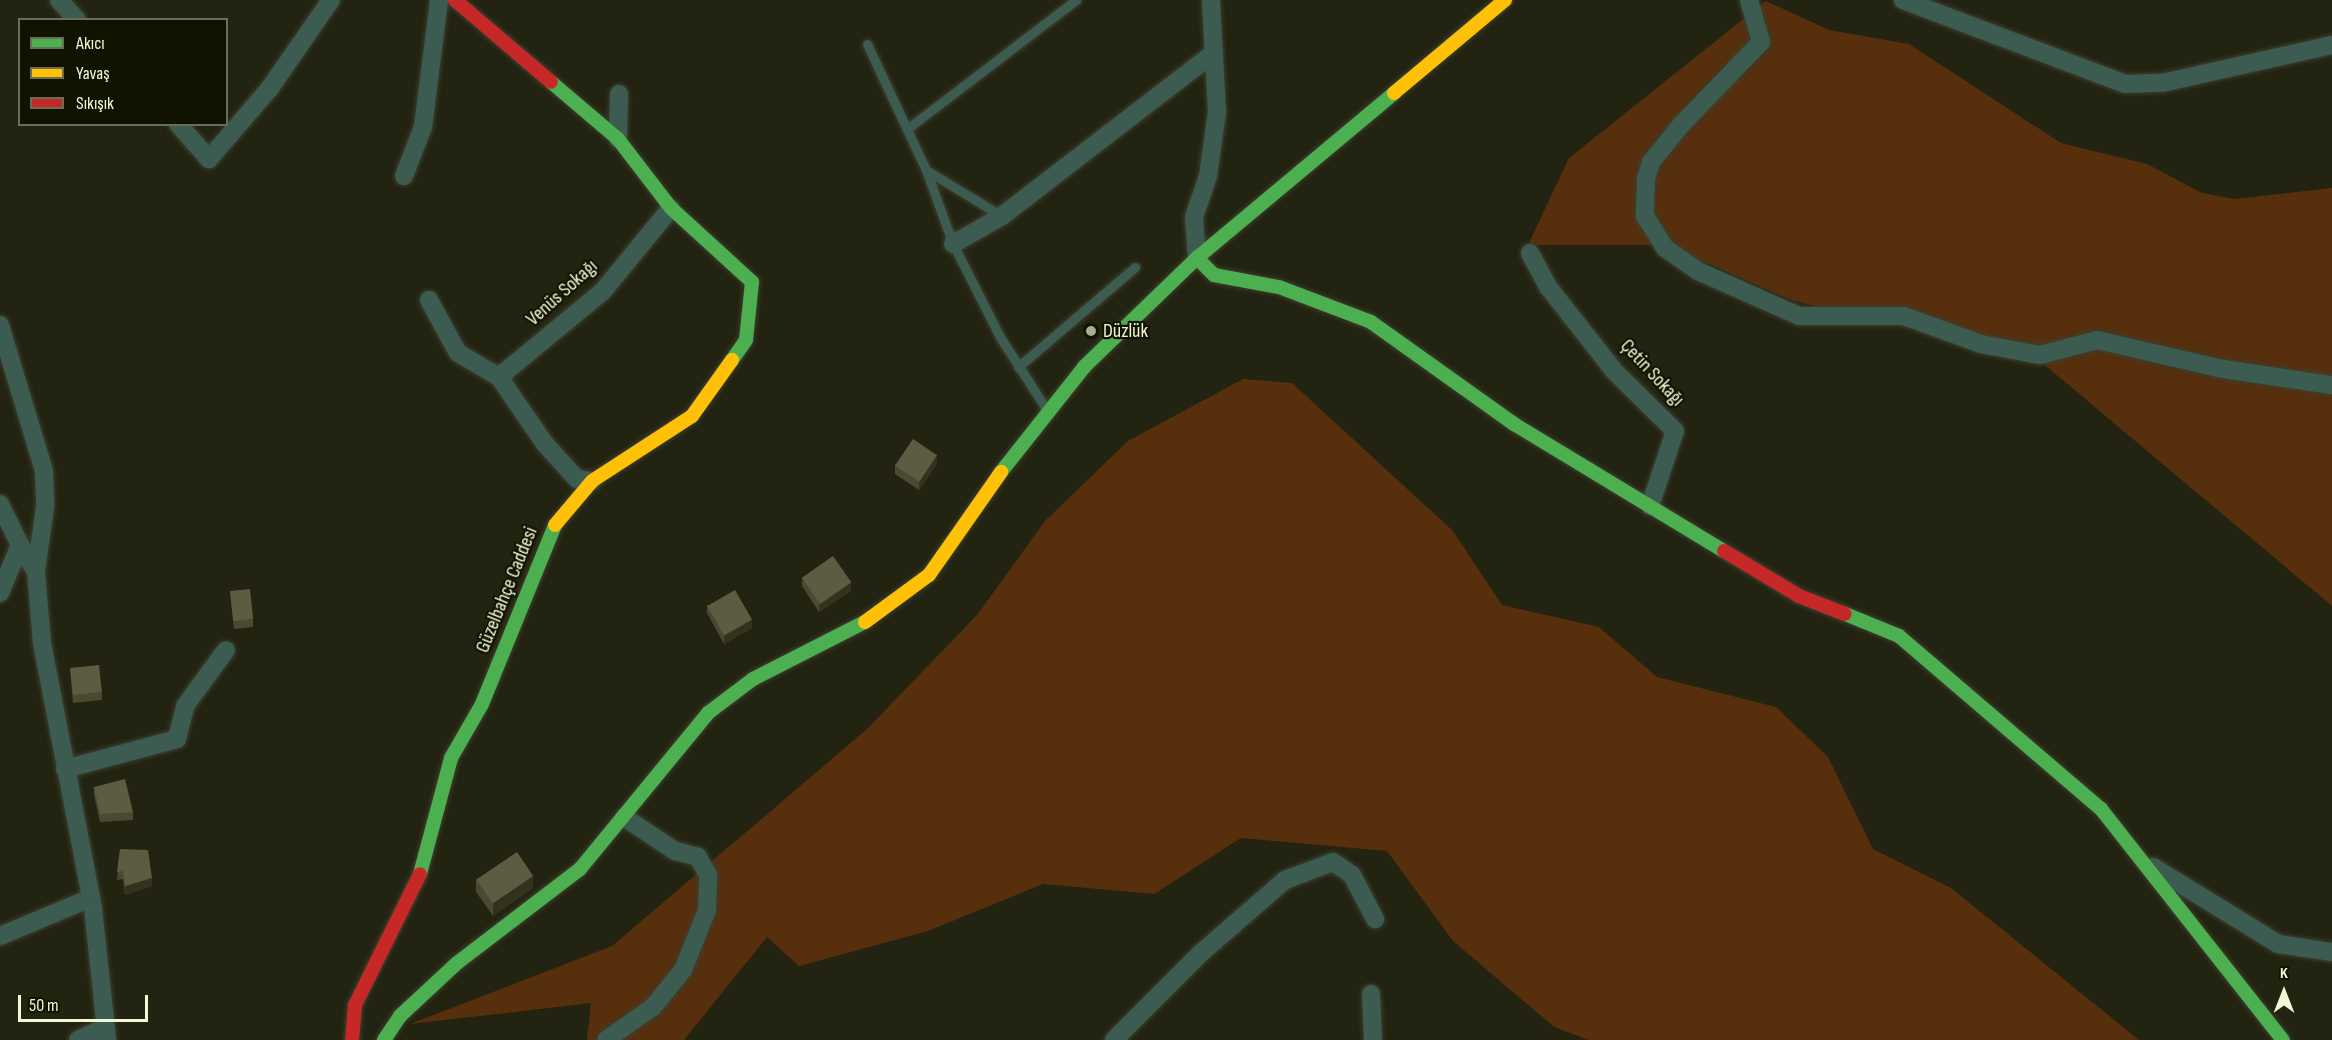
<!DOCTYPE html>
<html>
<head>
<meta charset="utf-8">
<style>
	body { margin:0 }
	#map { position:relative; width:2332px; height:1040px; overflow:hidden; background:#222311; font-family:"Sofia Sans Condensed",sans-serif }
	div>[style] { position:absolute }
	.green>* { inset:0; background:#572f0d }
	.roads { filter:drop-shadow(0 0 2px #3d3f2e) drop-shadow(0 0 2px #3d3f2e) }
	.lane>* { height:9px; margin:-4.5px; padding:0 4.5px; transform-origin:4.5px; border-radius:4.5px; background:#3c5c52 }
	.street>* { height:18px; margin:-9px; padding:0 9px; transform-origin:9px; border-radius:9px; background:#3c5c52 }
	.fast>* { height:14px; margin:-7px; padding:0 7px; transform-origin:7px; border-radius:7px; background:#4caf50 }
	.slow>* { height:14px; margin:-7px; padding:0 7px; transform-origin:7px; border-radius:7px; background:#ffc107 }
	.jam>* { height:14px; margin:-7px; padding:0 7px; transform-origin:7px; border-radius:7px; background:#c62828 }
	.wall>* { inset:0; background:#4b4931 }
	.shaded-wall>* { inset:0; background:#33321d }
	.building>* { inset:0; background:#5d5c43; transform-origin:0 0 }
	.dots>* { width:16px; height:16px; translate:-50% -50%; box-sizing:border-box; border:3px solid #111300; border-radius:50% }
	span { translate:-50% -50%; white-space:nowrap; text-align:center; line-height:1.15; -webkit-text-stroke:4.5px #111300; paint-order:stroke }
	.street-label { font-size:20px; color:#f2f7d6 }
	.poi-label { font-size:20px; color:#f2f7d6 }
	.left { translate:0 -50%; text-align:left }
	.legend { position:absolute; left:18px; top:18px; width:210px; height:108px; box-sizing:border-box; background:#111300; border:2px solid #6b6e56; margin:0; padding:8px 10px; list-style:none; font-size:18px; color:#f2f7d6 }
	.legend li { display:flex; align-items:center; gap:12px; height:30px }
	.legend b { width:30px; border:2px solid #6b6e56 }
	.north { position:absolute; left:2254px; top:962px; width:60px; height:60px; -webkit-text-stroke:4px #111300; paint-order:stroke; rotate:0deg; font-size:16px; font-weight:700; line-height:24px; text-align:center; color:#f2f7d6 }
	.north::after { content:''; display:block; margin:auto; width:21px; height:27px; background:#f2f7d6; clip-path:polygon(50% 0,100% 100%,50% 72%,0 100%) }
	.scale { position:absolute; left:18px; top:995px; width:130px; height:27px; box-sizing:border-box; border:3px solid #f2f7d6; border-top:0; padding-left:8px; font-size:18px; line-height:21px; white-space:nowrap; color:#f2f7d6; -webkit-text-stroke:4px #111300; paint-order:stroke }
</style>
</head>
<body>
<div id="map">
	<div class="green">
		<i style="clip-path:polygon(1766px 1px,1829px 30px,1909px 44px,2061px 143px,2147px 164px,2202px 193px,2235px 199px,2332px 188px,2332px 606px,2034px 356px,1794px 301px,1666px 245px,1528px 245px,1569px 158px)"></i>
		<i style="clip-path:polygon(1243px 379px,1292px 383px,1453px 531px,1502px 605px,1599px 627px,1657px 677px,1776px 707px,1828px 757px,1873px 849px,1951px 888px,2139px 1040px,1589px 1040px,1554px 1027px,1453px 941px,1387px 851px,1241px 838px,1154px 894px,1043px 884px,928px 931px,799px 966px,767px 937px,684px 1040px,587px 1040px,591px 1003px,410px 1024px,612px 946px,866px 730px,977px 615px,1045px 521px,1128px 441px)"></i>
	</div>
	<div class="roads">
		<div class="lane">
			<i style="left:867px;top:44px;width:139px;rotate:64.9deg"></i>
			<i style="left:926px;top:170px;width:79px;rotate:70deg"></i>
			<i style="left:953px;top:244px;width:104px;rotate:63.2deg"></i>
			<i style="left:1000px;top:337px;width:83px;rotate:57.3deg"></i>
			<i style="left:907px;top:129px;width:213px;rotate:-37.4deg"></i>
			<i style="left:926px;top:170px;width:89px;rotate:31.2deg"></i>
			<i style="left:1018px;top:367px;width:154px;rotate:-40.5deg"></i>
		</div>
		<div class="street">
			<i style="left:59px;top:0;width:27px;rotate:48deg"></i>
			<i style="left:1749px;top:0;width:44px;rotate:74.1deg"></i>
			<i style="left:1761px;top:42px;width:115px;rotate:133.9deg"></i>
			<i style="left:1681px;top:125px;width:48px;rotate:129deg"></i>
			<i style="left:1651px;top:162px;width:17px;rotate:107deg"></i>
			<i style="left:1646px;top:178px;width:38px;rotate:92deg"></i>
			<i style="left:1645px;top:216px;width:38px;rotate:58deg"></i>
			<i style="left:1665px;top:248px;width:40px;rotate:34.9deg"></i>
			<i style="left:1698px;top:271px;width:111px;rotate:24deg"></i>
			<i style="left:1799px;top:316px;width:105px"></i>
			<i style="left:1904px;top:316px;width:82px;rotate:20deg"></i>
			<i style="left:1981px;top:344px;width:60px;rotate:10.6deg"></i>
			<i style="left:2040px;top:355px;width:59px;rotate:-14.7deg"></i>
			<i style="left:2097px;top:340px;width:129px;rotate:13deg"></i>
			<i style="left:2223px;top:369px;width:110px;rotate:8.4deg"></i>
			<i style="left:1903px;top:0;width:237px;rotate:20.7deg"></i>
			<i style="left:2125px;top:84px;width:37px;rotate:-2deg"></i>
			<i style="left:2162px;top:83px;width:174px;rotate:-12.6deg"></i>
			<i style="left:178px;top:124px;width:47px;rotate:48.5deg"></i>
			<i style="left:209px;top:159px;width:94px;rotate:-49.3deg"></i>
			<i style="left:270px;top:88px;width:107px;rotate:-55.3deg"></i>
			<i style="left:618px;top:139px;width:45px;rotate:-88.7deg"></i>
			<i style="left:404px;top:176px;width:53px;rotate:-68.8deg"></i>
			<i style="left:423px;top:127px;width:128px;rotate:-82.8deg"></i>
			<i style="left:953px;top:244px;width:56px;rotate:-29.7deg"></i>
			<i style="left:1002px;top:216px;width:267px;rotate:-37.6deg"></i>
			<i style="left:1530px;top:253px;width:40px;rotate:62deg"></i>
			<i style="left:1549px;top:288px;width:107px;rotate:51.8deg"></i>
			<i style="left:1615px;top:372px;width:84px;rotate:44.5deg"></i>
			<i style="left:1675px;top:431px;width:79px;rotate:108.4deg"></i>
			<i style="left:1197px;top:258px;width:41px;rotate:-94.2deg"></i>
			<i style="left:1194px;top:217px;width:43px;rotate:-71.1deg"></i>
			<i style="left:1208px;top:176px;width:65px;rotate:-82deg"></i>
			<i style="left:1217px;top:112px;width:112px;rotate:-93.1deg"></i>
			<i style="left:429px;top:300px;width:60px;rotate:61.3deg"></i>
			<i style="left:458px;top:353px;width:48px;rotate:30.3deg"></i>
			<i style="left:499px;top:377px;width:81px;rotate:55.5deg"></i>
			<i style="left:545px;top:444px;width:47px;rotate:47.6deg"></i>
			<i style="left:577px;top:479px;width:15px;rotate:8deg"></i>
			<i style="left:0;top:325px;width:152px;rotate:73.2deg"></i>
			<i style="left:44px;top:471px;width:36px;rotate:88deg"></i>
			<i style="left:45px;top:507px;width:66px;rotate:97.9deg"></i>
			<i style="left:499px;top:377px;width:135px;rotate:-39.6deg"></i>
			<i style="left:603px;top:291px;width:107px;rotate:-50.7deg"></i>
			<i style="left:0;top:504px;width:46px;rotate:64deg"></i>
			<i style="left:20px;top:545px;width:52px;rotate:112.6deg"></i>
			<i style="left:20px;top:545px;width:31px;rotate:59deg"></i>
			<i style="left:36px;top:572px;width:71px;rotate:85.2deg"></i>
			<i style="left:42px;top:643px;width:270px;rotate:79.1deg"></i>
			<i style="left:93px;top:908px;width:133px;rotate:83.9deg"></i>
			<i style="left:65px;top:769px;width:116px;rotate:-15deg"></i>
			<i style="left:177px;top:739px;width:34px;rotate:-76deg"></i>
			<i style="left:185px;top:706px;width:69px;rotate:-53.8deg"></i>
			<i style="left:2153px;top:867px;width:147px;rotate:31.6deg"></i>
			<i style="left:2278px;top:944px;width:55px;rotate:8.4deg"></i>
			<i style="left:0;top:936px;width:99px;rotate:-22.7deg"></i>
			<i style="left:1371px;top:994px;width:46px;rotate:87.5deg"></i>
			<i style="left:78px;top:1040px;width:29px;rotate:-25deg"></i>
			<i style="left:606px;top:1040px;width:57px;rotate:-35.1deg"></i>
			<i style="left:653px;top:1007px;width:48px;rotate:-51deg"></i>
			<i style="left:683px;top:970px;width:65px;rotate:-68.2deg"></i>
			<i style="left:707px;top:910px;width:35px;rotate:-88deg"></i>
			<i style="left:708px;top:875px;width:21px;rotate:-119deg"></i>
			<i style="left:698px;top:857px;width:24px;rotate:-165deg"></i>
			<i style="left:675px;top:851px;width:61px;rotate:-146.3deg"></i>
			<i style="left:1114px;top:1040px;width:123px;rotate:-45deg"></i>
			<i style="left:1201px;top:953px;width:111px;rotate:-41deg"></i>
			<i style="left:1285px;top:880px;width:51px;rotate:-20.6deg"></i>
			<i style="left:1333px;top:862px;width:23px;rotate:34deg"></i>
			<i style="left:1352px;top:875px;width:50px;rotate:62.4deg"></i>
		</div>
		<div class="fast">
			<i style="left:551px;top:82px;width:88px;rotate:40.4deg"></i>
			<i style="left:618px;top:139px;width:87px;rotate:52.5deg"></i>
			<i style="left:671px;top:208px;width:110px;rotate:42.4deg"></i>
			<i style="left:752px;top:282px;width:58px;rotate:95.9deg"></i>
			<i style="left:746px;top:340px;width:24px;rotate:125deg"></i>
			<i style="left:1197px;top:258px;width:24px;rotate:45deg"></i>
			<i style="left:1214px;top:275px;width:66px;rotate:10.5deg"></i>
			<i style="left:1279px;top:287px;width:98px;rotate:20.8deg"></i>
			<i style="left:1371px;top:322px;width:176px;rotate:35.5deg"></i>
			<i style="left:1514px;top:424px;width:245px;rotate:31.2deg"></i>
			<i style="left:1001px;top:472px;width:135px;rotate:-51.6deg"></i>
			<i style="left:1085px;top:366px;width:156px;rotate:-44deg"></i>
			<i style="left:1197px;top:258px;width:257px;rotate:-39.9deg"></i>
			<i style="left:1845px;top:614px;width:58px;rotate:22.2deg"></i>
			<i style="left:1899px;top:636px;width:266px;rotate:40.6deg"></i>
			<i style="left:2101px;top:809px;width:294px;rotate:51.8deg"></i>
			<i style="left:420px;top:874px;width:120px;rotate:-75deg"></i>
			<i style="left:451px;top:758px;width:62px;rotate:-60.1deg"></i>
			<i style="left:482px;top:704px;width:193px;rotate:-67.8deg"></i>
			<i style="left:384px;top:1040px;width:29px;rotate:-56deg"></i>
			<i style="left:400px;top:1016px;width:78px;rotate:-42.9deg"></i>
			<i style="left:457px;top:963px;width:155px;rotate:-37.4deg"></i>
			<i style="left:580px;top:869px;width:202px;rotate:-50.6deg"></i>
			<i style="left:708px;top:713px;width:56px;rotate:-37.1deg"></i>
			<i style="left:753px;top:679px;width:126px;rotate:-27deg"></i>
		</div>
		<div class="slow">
			<i style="left:1394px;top:93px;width:145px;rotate:-40deg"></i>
			<i style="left:555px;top:525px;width:57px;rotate:-49.9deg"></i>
			<i style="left:592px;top:481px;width:119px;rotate:-33deg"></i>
			<i style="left:692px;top:416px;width:69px;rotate:-54.5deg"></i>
			<i style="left:865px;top:622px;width:79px;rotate:-36.3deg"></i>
			<i style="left:929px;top:575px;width:126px;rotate:-55deg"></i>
		</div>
		<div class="jam">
			<i style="left:455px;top:0;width:126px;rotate:40.5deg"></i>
			<i style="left:1724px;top:551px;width:87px;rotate:31deg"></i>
			<i style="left:1799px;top:596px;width:49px;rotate:21.4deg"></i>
			<i style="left:352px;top:1040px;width:35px;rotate:-85deg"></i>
			<i style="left:355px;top:1005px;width:146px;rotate:-63.6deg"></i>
		</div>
	</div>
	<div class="wall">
		<i style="clip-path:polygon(937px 464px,919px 490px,895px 474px,895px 465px)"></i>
		<i style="clip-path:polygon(802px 578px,851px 591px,819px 612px,802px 586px)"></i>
		<i style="clip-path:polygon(230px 591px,253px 619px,253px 627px,234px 629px)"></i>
		<i style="clip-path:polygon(707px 605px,752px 628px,724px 644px,707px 613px)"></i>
		<i style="clip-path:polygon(70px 668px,102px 692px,102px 700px,73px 703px)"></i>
		<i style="clip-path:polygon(94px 787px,133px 812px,133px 820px,100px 822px,94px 795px)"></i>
		<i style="clip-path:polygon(120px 849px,152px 886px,125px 895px,123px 879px,117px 880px)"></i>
		<i style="clip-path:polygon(476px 879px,533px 888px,493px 916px,476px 892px)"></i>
	</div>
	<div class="shaded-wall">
		<i style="clip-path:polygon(937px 455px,937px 464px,919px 490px,919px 482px)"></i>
		<i style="clip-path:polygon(851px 582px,851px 591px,819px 612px,819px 604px)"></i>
		<i style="clip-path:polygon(752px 620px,752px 628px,724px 644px,724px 635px)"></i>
		<i style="clip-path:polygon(533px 876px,533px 888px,493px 916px,493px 903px)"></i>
		<i style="clip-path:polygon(152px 878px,152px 886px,125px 895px,125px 886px)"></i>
	</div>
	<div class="building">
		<i style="left:913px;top:439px;width:29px;height:32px;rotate:34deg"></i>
		<i style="left:833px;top:556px;width:32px;height:38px;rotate:55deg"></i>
		<i style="left:250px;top:589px;width:30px;height:20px;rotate:84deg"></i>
		<i style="left:735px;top:590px;width:34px;height:32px;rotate:60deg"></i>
		<i style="left:99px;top:665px;width:27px;height:29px;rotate:84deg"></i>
		<i style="clip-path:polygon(125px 779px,133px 812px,100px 814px,94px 787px)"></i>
		<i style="clip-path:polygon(120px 849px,148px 850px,152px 878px,125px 886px,123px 871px,117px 872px)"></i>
		<i style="left:517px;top:852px;width:29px;height:49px;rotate:56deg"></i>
	</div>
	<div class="dots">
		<i style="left:1091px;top:331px;background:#a9ad91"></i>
	</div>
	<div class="street-label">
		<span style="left:562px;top:293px;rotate:-42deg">Venüs Sokağı</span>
		<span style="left:1652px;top:373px;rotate:47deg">Çetin Sokağı</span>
		<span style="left:507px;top:590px;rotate:-68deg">Güzelbahçe Caddesi</span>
	</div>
	<div class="poi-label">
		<span class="left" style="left:1103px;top:331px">Düzlük</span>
	</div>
	<ul class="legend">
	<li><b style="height:8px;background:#4caf50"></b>Akıcı</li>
	<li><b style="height:8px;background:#ffc107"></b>Yavaş</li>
	<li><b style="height:8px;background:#c62828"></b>Sıkışık</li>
	</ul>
	<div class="north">K</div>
	<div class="scale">50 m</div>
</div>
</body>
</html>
